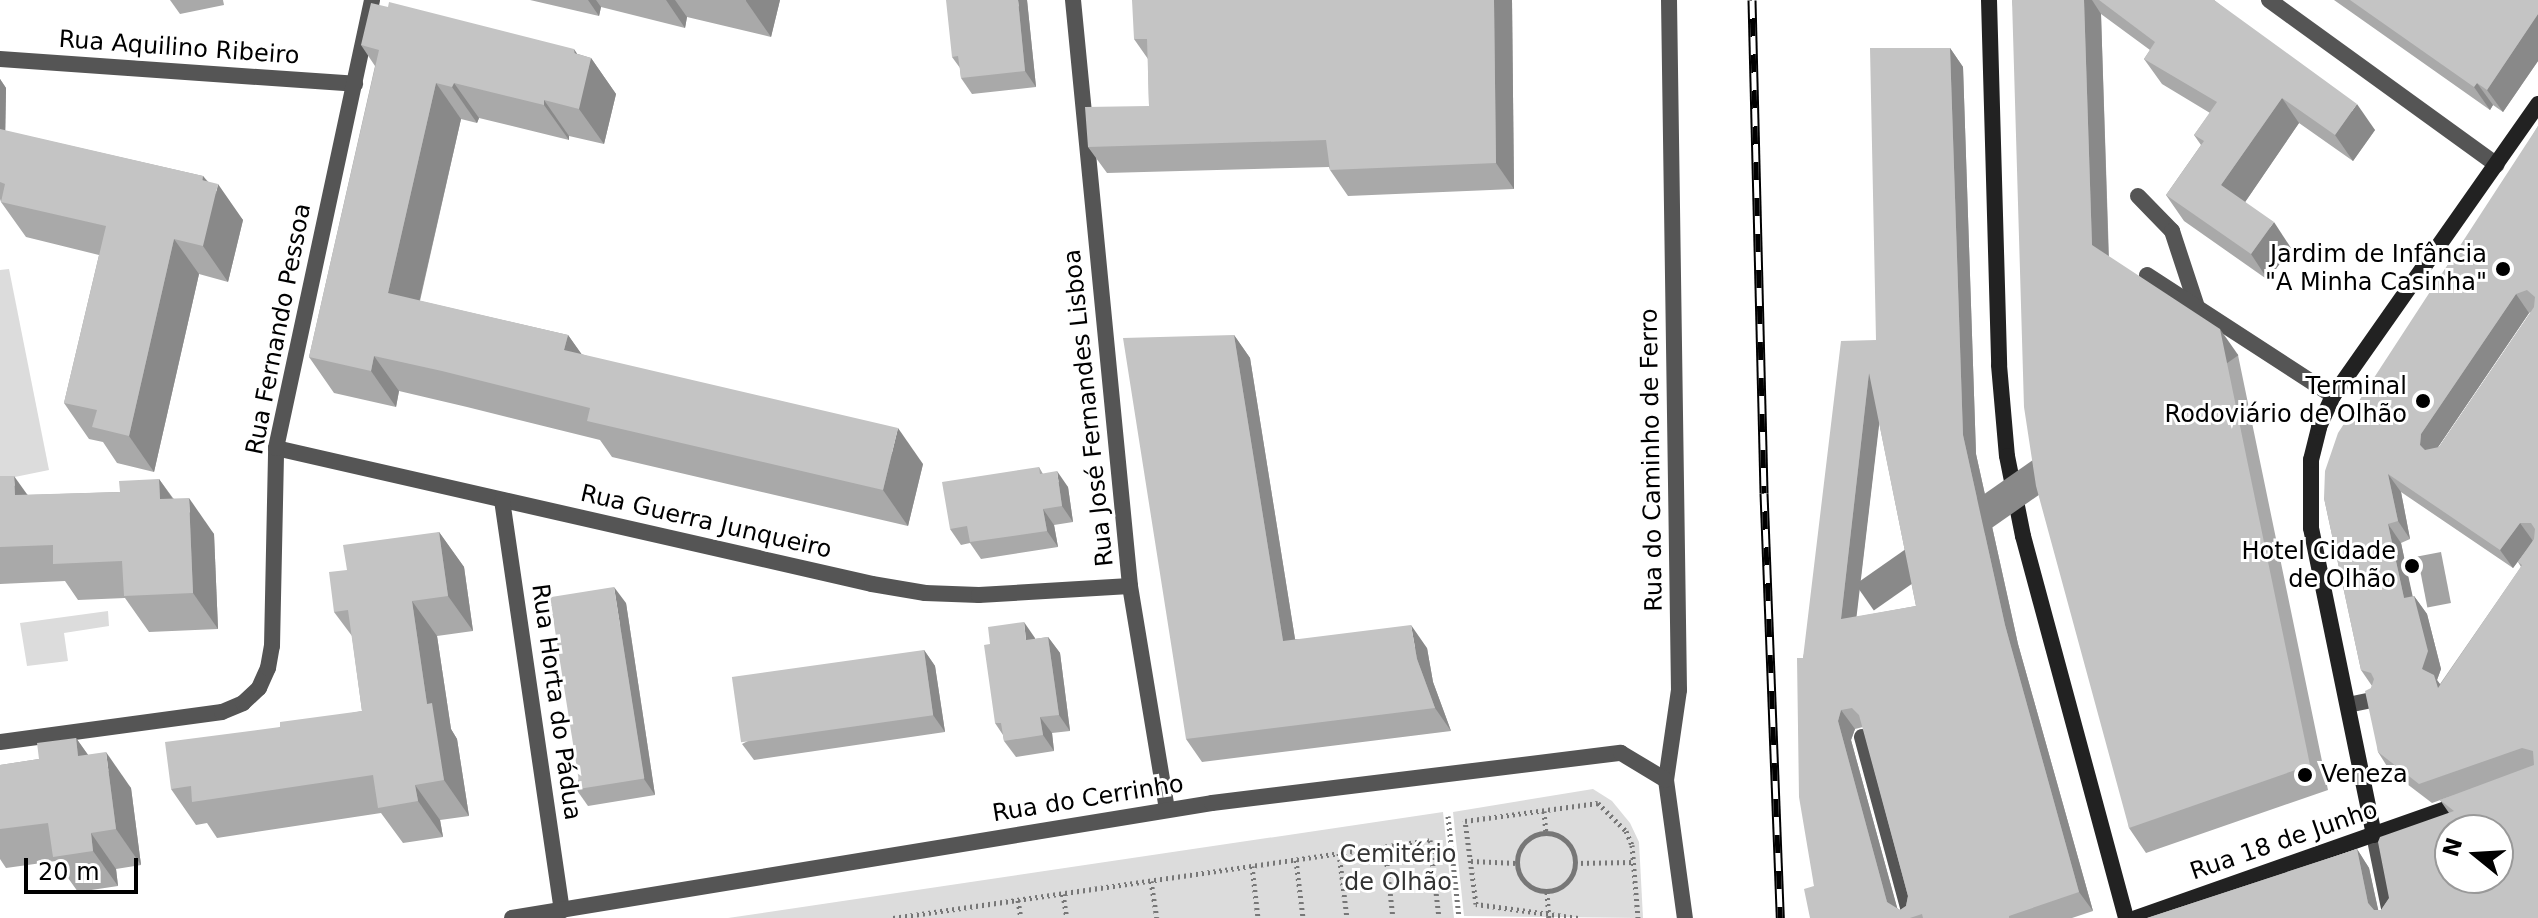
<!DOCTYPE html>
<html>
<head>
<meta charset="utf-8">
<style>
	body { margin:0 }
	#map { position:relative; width:2538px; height:918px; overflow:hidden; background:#fff; font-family:"DejaVu Sans",sans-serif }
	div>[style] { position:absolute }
	.green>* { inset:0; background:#dcdcdc }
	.water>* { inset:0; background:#a3a3a3; transform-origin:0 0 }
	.path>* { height:5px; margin-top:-2.5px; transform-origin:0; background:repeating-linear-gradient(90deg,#777 0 2px,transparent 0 6px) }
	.path>.ring { margin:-2.5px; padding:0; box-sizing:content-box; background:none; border:5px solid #777; border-radius:50% }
	.service>* { height:16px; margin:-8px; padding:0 8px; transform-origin:8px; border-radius:8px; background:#555 }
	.minor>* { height:16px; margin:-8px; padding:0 8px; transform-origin:8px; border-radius:8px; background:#555 }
	.tertiary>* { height:16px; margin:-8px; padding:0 8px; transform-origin:8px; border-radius:8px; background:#555 }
	.secondary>* { height:16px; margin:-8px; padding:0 8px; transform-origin:8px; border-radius:8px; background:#222 }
	.rail>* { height:9px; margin-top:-4.5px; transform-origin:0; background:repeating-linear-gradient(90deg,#fff 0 18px,#000 0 36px); box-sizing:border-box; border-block:2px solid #000 }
	.wall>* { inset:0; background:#a9a9a9 }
	.shaded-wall>* { inset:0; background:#898989; transform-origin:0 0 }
	.building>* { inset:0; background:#c4c4c4; transform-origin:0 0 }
	.dots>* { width:22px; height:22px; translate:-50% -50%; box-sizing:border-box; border:4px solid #fff; border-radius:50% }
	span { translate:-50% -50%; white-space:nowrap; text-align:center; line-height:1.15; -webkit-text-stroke:6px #fff; paint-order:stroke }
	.street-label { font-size:24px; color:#000 }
	.poi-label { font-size:24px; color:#000 }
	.right { translate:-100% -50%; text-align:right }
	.left { translate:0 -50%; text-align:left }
	.park-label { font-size:24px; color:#333 }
	.north { position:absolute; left:2434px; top:814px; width:80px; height:80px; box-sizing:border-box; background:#fff; border:2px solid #999; border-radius:50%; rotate:288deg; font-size:22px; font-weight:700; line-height:32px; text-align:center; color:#000 }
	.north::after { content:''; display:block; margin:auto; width:28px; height:36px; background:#000; clip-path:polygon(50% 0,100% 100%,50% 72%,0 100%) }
	.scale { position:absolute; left:24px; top:858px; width:114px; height:36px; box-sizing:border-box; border:4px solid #000; border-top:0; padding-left:10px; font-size:24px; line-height:28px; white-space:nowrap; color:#000; -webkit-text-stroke:6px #fff; paint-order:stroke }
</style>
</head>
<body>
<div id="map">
	<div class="green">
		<i style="clip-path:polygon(9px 269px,49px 470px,0 480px,0 270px)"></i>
		<i style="clip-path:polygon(108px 611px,109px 626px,64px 633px,68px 661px,27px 666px,20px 623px)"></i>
		<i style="clip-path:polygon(1593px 789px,1612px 801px,1630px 823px,1639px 842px,1643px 918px,1464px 916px,1453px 812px)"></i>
		<i style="clip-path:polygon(1443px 812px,1454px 918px,728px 918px)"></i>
	</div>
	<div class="water">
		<i style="left:2441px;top:552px;width:52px;height:24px;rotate:79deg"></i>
	</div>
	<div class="path">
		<i style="left:1544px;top:811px;width:23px;rotate:85deg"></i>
		<i style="left:1448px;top:816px;width:103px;rotate:83.8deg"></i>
		<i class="ring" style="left:1517px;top:833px;width:53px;height:53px"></i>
		<i style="left:1385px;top:846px;width:72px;rotate:83.7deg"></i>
		<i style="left:1339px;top:853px;width:65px;rotate:83deg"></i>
		<i style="left:1296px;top:860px;width:58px;rotate:83.1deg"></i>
		<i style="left:1471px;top:861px;width:46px;rotate:2.5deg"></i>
		<i style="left:1575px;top:863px;width:59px;rotate:-1deg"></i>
		<i style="left:1252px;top:866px;width:52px;rotate:83.4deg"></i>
		<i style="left:1151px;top:881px;width:37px;rotate:81deg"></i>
		<i style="left:1547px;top:892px;width:26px;rotate:86deg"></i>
		<i style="left:1063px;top:894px;width:24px;rotate:81deg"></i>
		<i style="left:1018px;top:900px;width:18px;rotate:81deg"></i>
		<i style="left:893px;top:918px;width:543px;rotate:-8.26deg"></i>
		<i style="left:1430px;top:840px;width:79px;rotate:83.4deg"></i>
		<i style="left:1578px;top:918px;width:103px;rotate:-172.2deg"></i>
		<i style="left:1476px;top:904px;width:84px;rotate:-97.5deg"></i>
		<i style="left:1465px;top:821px;width:134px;rotate:-7.7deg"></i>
		<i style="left:1598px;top:803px;width:40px;rotate:45deg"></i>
		<i style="left:1626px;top:831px;width:15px;rotate:67deg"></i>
		<i style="left:1632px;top:845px;width:73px;rotate:85.3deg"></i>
	</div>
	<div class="service">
		<i style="left:2138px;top:196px;width:49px;rotate:45.8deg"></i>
		<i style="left:2172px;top:231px;width:83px;rotate:71.8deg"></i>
		<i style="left:2147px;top:275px;width:222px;rotate:33deg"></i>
		<i style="left:2348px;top:705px;width:29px;rotate:-12deg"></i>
	</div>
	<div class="minor">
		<i style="left:1073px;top:0;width:589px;rotate:84.44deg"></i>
		<i style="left:1130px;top:586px;width:227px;rotate:80.6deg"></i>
		<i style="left:0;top:59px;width:356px;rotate:4deg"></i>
		<i style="left:276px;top:448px;width:611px;rotate:12.85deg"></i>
		<i style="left:872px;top:584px;width:54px;rotate:9.6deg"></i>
		<i style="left:925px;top:593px;width:54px;rotate:2.1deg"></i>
		<i style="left:979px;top:595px;width:151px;rotate:-3.4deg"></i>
		<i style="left:502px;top:500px;width:415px;rotate:81.7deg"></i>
		<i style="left:1862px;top:737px;width:188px;rotate:74.9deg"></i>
		<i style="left:0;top:742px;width:224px;rotate:-7.7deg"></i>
		<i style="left:222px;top:712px;width:23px;rotate:-23deg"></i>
		<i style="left:243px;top:703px;width:22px;rotate:-43deg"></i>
		<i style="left:259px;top:688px;width:22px;rotate:-66deg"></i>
		<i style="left:268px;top:668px;width:22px;rotate:-80deg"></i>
		<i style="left:272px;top:646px;width:198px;rotate:-88.8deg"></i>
		<i style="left:276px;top:448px;width:458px;rotate:-77.9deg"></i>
		<i style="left:2374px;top:835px;width:85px;rotate:78.4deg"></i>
	</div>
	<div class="tertiary">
		<i style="left:1669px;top:0;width:690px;rotate:89.17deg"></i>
		<i style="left:1679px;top:690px;width:91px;rotate:98.2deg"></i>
		<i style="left:1666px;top:780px;width:139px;rotate:82.2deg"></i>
		<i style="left:2269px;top:0;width:281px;rotate:35.9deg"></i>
		<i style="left:512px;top:918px;width:709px;rotate:-9.33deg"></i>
		<i style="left:1212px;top:803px;width:412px;rotate:-7deg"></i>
		<i style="left:1621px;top:753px;width:52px;rotate:31deg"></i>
	</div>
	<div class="secondary">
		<i style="left:1989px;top:0;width:365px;rotate:88.4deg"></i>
		<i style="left:1999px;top:365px;width:91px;rotate:85deg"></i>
		<i style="left:2007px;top:456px;width:82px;rotate:78.7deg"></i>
		<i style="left:2023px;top:536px;width:396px;rotate:74.9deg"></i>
		<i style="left:2374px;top:835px;width:313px;rotate:-101.6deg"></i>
		<i style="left:2311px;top:528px;width:68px;rotate:-90deg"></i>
		<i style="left:2311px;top:460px;width:34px;rotate:-76deg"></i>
		<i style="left:2319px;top:427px;width:34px;rotate:-66deg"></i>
		<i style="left:2333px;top:396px;width:357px;rotate:-54.9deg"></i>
		<i style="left:2136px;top:918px;width:350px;rotate:-19.4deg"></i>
	</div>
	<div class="rail">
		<i style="left:1752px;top:0;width:493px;rotate:88.6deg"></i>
		<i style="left:1764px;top:493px;width:425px;rotate:87.8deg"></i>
	</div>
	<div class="wall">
		<i style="clip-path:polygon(170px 0,223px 0,224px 5px,180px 14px)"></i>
		<i style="clip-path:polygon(530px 0,780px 0,771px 37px,687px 17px,685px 28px,601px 7px,599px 16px)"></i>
		<i style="clip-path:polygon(1027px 0,1036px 87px,972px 94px,961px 78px,960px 68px,952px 57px)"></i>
		<i style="clip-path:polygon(1512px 0,1514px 189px,1348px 196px,1330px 170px,1329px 167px,1107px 173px,1088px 147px,1149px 106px,1148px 59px,1134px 39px)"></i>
		<i style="clip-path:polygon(2012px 0,2214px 0,2375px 130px,2353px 161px,2299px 123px,2245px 202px,2291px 248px,2268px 280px,2184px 221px,2166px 195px,2201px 145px,2194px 135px,2210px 113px,2162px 84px,2144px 59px,2150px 50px,2101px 14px,2109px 257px,2238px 355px,2328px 790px,2146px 853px,2129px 828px)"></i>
		<i style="clip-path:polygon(2334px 0,2538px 0,2538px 61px,2503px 112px,2493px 105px,2490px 110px)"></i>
		<i style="clip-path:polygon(361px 45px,578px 54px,591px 58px,616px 94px,604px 144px,569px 136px,569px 140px,479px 118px,477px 123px,461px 119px,420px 301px,568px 335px,581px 354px,923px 464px,908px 526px,612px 457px,600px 440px,467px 407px,399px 391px,396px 407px,334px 393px,309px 357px,375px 66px)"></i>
		<i style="clip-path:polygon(evenodd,1950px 48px,1963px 67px,1976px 454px,2018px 644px,2093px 911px,2072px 918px,1810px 918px,1814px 886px,1803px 658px,1876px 340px,1950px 48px,1879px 422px,1916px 606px,1856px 617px,1879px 422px,1950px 48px,1863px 727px,1908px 896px,1906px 906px,1900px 910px,1897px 908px,1851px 740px,1855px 729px,1863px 727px)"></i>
		<i style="clip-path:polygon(0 79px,6px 88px,5px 131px,203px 176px,243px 220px,228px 282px,199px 274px,154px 472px,117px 463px,103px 442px,89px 439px,64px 403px,99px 255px,26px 237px,1px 202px,0 199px)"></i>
		<i style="clip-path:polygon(evenodd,2538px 126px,2538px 918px,2147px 918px,2357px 849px,2369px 868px,2378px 910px,2381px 910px,2449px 813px,2440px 800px,2460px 793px,2432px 803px,2390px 771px,2378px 752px,2371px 688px,2372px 686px,2361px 670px,2324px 498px,2538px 126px,2531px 312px,2439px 447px,2438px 447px,2529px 313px,2531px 312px,2538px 126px,2401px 492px,2513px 568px,2529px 547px,2518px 562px,2521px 567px,2440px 684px,2437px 680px,2441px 669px,2427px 614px,2414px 596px,2412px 596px,2401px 543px,2410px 539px,2401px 492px)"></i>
		<i style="clip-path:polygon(1234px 335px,1250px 358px,1295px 639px,1427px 648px,1433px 682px,1451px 731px,1202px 762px,1186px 739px)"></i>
		<i style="clip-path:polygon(1039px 467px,1043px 474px,1068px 487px,1073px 522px,1054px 525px,1058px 547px,981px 559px,970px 543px,961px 545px,950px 529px)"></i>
		<i style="clip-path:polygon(0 476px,28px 495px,120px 492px,159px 479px,173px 498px,214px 534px,218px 629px,149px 632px,125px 598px,78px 600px,65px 581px,0 584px)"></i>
		<i style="clip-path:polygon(439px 532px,464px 567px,473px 631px,437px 636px,451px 729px,457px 739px,469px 816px,440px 820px,443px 837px,403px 843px,381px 813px,217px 838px,207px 823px,196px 825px,171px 789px,280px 727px,362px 711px,352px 636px,334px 612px,347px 570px)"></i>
		<i style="clip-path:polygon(626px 603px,655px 795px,588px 806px,576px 789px)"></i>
		<i style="clip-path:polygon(1048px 637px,1060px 653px,1070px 731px,1052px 733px,1054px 751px,1016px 757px,1004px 741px,1003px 735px,995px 723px,1035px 638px,1035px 639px)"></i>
		<i style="clip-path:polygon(924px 650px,935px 666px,945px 732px,754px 760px,742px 744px)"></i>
		<i style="clip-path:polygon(76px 738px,88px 755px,131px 788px,141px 865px,116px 869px,118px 886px,78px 892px,56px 861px,6px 868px,0 859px,0 765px,39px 759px)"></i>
	</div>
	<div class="shaded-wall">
		<i style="clip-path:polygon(588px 0,596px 0,601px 7px,599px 16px)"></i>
		<i style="clip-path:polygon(666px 0,675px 0,687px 17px,685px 28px)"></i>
		<i style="clip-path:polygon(746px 0,780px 0,771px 37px,746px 1px)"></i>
		<i style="clip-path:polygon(1018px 0,1027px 0,1036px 87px,1025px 71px)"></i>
		<i style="clip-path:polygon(1494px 0,1512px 0,1514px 189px,1496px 163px)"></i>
		<i style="clip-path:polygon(2084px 0,2092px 0,2101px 14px,2109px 271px,2092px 245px)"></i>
		<i style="clip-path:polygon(2538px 14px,2538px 61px,2503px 112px,2487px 90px)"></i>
		<i style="clip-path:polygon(1950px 48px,1963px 67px,1976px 454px,2018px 644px,2093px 911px,2079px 892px,2005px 625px,1963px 435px)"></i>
		<i style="clip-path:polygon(574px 49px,588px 70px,591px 58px,616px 94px,604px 144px,579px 109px)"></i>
		<i style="clip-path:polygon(0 79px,6px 88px,5px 154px,0 147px)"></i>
		<i style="clip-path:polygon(436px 83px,461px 119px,413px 329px,388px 293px)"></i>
		<i style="clip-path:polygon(454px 83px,479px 118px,477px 123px,452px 87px)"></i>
		<i style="clip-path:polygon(2477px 83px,2493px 105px,2490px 110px,2474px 87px)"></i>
		<i style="clip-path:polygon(2282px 98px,2299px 123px,2239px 211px,2221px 185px)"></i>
		<i style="clip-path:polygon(544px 100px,569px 136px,569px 140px,544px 105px)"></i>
		<i style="clip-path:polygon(2357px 104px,2375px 130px,2353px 161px,2335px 135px)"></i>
		<i style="clip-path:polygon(203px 176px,216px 194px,218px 184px,243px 220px,228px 282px,203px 246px)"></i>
		<i style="clip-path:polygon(2274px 222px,2291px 248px,2268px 280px,2251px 254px)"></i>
		<i style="clip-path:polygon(174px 239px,199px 274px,154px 472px,129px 436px)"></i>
		<i style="clip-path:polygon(2516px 294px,2529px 313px,2434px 453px,2433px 463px,2420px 445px,2421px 434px)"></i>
		<i style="left:2220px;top:329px;width:32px;height:445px;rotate:55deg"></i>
		<i style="clip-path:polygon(568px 335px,593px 370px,564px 350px)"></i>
		<i style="clip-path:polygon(1234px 335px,1250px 358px,1299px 664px,1283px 641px)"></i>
		<i style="clip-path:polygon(374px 356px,399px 391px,396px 407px,371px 371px)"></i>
		<i style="clip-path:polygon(1869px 373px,1883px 392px,1854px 638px,1841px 619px)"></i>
		<i style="clip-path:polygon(898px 428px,923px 464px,908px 526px,883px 490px)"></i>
		<i style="clip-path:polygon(1057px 471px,1068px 487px,1073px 522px,1062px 506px)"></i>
		<i style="clip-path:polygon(2388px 474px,2401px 492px,2410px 539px,2398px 521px)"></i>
		<i style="clip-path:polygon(14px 476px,39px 511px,15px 495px)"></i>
		<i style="clip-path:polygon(159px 479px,184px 515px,160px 499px)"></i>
		<i style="clip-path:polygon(189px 498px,214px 534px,218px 629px,193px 593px)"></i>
		<i style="clip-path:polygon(1043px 509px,1054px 525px,1058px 547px,1047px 531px)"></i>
		<i style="clip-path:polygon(2520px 523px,2533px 541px,2513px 568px,2500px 550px)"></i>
		<i style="clip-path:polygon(2388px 524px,2401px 543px,2417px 616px,2404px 598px)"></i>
		<i style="clip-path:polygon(439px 532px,464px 567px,473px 631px,448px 596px)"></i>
		<i style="clip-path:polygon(614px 587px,626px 603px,655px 795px,644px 779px)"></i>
		<i style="clip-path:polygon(2414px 596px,2427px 614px,2441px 669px,2437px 680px,2447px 694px,2450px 707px,2422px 669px)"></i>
		<i style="clip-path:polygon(412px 601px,437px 636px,451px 729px,457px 739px,469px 816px,444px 780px,427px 704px)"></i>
		<i style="clip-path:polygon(1024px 622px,1035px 638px,1038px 656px,1026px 640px)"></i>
		<i style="clip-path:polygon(1411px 625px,1427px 648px,1433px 682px,1451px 731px,1435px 708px,1417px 659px)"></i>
		<i style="clip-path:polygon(1048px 637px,1060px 653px,1070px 731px,1059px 715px)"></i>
		<i style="clip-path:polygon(924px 650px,935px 666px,945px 732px,933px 715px)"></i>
		<i style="clip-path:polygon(1841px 710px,1855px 729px,1851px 740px,1900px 918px,1887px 902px,1838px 721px)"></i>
		<i style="clip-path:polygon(1040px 717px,1052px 733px,1054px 751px,1043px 735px)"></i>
		<i style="clip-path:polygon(76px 738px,101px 773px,78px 756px)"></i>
		<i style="clip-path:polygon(106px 752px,131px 788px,141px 865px,116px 829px)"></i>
		<i style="clip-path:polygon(415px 785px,440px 820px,443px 837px,418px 801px)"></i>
		<i style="clip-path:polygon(91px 833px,116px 869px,118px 886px,93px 851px)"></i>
		<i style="clip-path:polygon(2357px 849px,2369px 868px,2380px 918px,2368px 903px)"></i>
	</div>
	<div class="building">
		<i style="clip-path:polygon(946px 0,1018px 0,1025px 71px,961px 78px,958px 56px,952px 57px)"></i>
		<i style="clip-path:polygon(1132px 0,1494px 0,1496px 163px,1330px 170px,1326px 140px,1088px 147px,1085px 107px,1149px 106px,1147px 39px,1134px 39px)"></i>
		<i style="clip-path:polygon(2012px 0,2084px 0,2092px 245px,2220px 329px,2310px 765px,2129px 828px,2036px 486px,2024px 407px)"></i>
		<i style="clip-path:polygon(2099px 0,2214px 0,2357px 104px,2335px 135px,2282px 98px,2221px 185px,2274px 222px,2251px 254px,2166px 195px,2204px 141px,2194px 135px,2217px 102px,2144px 59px,2155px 42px)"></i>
		<i style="clip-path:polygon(2350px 0,2538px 0,2538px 14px,2487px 90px,2477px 83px,2474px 87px)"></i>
		<i style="clip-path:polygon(389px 2px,574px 49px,574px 53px,591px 58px,579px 109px,544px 100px,544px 105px,454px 83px,452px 87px,436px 83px,388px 293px,568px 335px,564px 350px,898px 428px,883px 490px,587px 421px,590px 408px,442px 371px,374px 356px,371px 371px,309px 357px,379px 50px,361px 45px,371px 3px,388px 7px)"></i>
		<i style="clip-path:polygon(evenodd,1870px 48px,1950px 48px,1963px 435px,2005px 625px,2079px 892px,2009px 916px,2009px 918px,1923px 918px,1922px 914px,1910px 918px,1810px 918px,1804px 889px,1814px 886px,1799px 797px,1797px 658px,1803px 658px,1841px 341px,1876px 340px,1870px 48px,1869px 373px,1916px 606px,1841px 619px,1869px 373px,1870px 48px,1852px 708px,1859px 715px,1908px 896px,1906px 906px,1900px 910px,1887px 902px,1838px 721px,1841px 710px,1852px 708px)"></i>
		<i style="clip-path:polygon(evenodd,2538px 126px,2538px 918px,2147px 918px,2357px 849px,2368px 903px,2374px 910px,2381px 910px,2389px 898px,2378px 842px,2380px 837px,2454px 811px,2440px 800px,2534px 765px,2533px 751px,2522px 748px,2419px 784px,2378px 752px,2365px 691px,2371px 688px,2374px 679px,2371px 673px,2361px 670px,2324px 498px,2325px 471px,2338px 433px,2538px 126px,2527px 290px,2535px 297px,2534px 307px,2439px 447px,2425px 450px,2420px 445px,2421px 434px,2516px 294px,2527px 290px,2538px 126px,2388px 474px,2500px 550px,2520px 523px,2531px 523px,2535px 529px,2534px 539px,2518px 562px,2522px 565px,2438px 688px,2434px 675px,2422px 669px,2428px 651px,2414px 596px,2404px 598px,2388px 524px,2398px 521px,2388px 474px,2538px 126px,2450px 830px,2498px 830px,2498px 878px,2450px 878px,2450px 830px)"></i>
		<i style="clip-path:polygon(0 129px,203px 176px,202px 180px,218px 184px,203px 246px,174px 239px,129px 436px,92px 427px,97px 410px,64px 403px,106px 226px,1px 202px,5px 184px,0 182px)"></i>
		<i style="clip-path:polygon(1234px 335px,1283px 641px,1411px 625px,1417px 659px,1435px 708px,1186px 739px,1123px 338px)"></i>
		<i style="clip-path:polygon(1039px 467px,1040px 474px,1057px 471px,1062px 506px,1043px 509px,1047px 531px,970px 542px,967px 526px,950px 529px,942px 482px)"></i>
		<i style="clip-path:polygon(0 476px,14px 476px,15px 495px,120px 492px,119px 481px,159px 479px,160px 499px,189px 498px,193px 593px,124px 596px,122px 561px,53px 564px,53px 545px,0 547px)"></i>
		<i style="clip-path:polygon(439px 532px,448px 596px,412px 601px,427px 704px,432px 703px,444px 780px,415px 785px,418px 801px,378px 808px,373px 775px,192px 802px,191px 786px,171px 789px,165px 742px,280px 727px,280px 722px,362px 711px,348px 610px,334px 612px,329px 572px,347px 570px,343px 545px)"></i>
		<i style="left:614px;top:587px;width:194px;height:65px;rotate:81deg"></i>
		<i style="clip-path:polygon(1024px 622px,1026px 640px,1048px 637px,1059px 715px,1040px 717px,1043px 735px,1004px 741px,1001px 723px,995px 723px,984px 645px,990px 644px,988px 627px)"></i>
		<i style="left:924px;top:650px;width:66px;height:194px;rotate:82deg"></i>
		<i style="clip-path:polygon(76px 738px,78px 756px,106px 752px,116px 829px,91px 833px,93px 851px,53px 857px,48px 823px,0 829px,0 765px,39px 759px,37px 743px)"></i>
	</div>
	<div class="dots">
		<i style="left:2503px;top:269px;background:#000"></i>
		<i style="left:2423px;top:401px;background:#000"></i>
		<i style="left:2412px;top:566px;background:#000"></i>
		<i style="left:2305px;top:775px;background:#000"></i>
	</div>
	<div class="street-label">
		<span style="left:179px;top:48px;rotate:4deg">Rua Aquilino Ribeiro</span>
		<span style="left:279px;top:329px;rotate:-79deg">Rua Fernando Pessoa</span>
		<span style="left:1089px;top:408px;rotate:-96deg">Rua José Fernandes Lisboa</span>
		<span style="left:1652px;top:460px;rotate:-91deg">Rua do Caminho de Ferro</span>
		<span style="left:706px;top:522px;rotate:13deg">Rua Guerra Junqueiro</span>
		<span style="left:556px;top:702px;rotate:82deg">Rua Horta do Pádua</span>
		<span style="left:1088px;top:799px;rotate:-9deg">Rua do Cerrinho</span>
		<span style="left:2284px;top:841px;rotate:-19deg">Rua 18 de Junho</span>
	</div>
	<div class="poi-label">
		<span class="right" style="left:2487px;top:269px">Jardim de Infância<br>"A Minha Casinha"</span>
		<span class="right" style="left:2407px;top:401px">Terminal<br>Rodoviário de Olhão</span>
		<span class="right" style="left:2396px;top:566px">Hotel Cidade<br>de Olhão</span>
		<span class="left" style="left:2321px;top:775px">Veneza</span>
	</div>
	<div class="park-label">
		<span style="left:1398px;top:869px">Cemitério<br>de Olhão</span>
	</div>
	<div class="north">N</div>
	<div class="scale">20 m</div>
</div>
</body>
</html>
